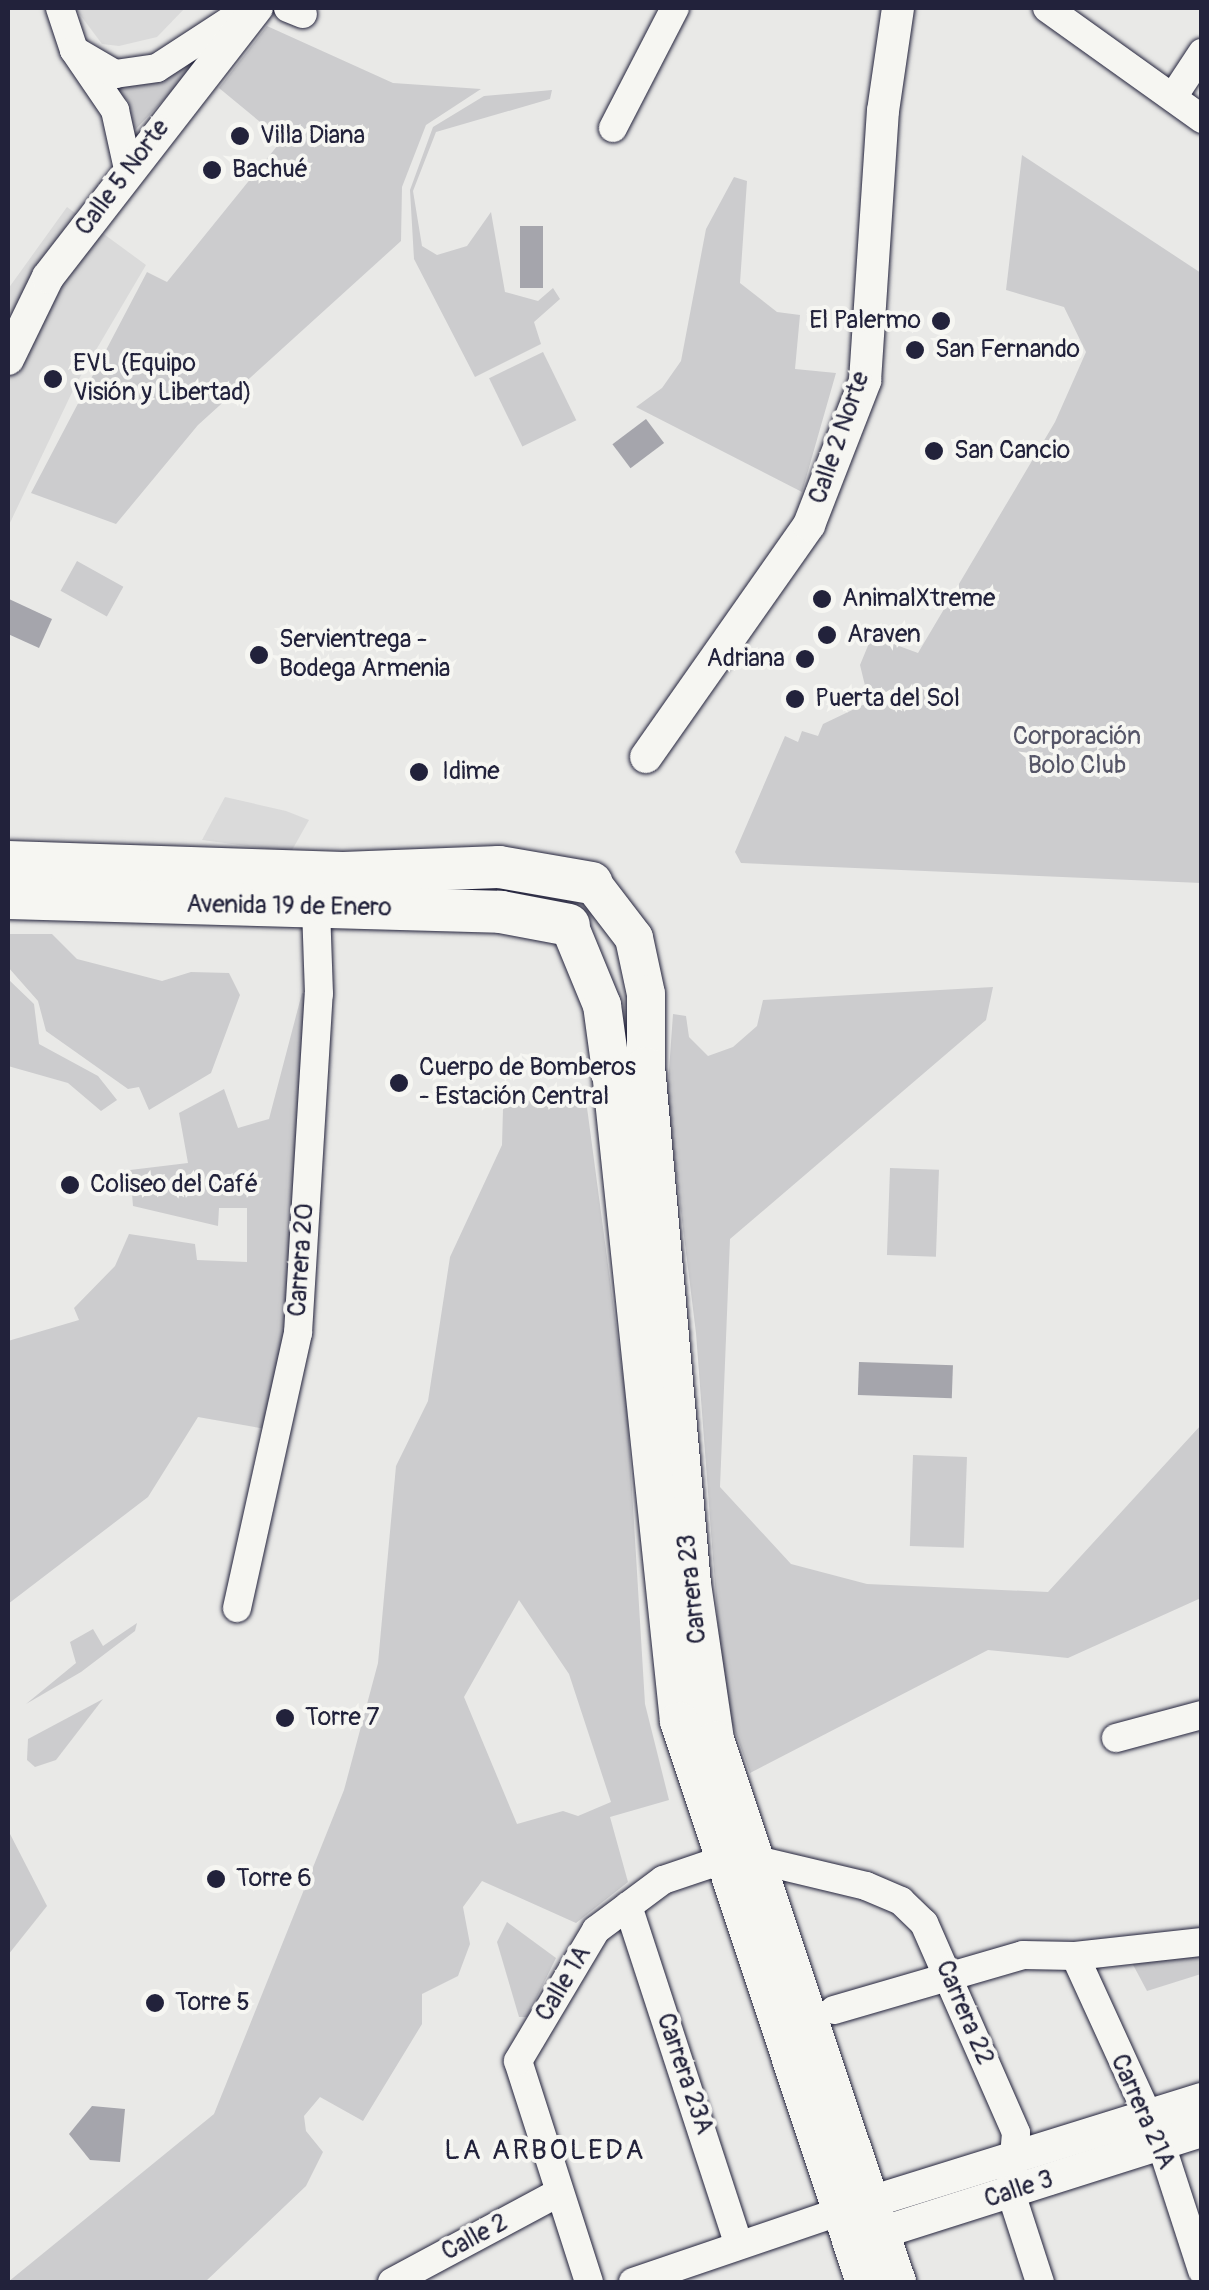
<!DOCTYPE html>
<html>
<head>
<meta charset="utf-8">
<style>
	body { margin:0 }
	#map { position:relative; width:1209px; height:2290px; overflow:hidden; background:#e9e9e7; font-family:Pangolin,sans-serif }
	div>[style] { position:absolute }
	.built>* { inset:0; background:#dadada }
	.green>* { inset:0; background:#ccccce; transform-origin:0 0 }
	.water>* { inset:0; background:#a5a5ac; transform-origin:0 0 }
	.roads { filter:drop-shadow(0 0 2px #22223b) drop-shadow(0 0 2px #22223b) }
	.minor>* { height:28px; margin:-14px; padding:0 14px; transform-origin:14px; border-radius:14px; background:#f6f6f2 }
	.tertiary>* { height:32px; margin:-16px; padding:0 16px; transform-origin:16px; border-radius:16px; background:#f6f6f2 }
	.secondary>* { height:38px; margin:-19px; padding:0 19px; transform-origin:19px; border-radius:19px; background:#f6f6f2 }
	.primary>* { height:42px; margin:-21px; padding:0 21px; transform-origin:21px; border-radius:21px; background:#f6f6f2 }
	.dots>* { width:28px; height:28px; translate:-50% -50%; box-sizing:border-box; border:5px solid #f6f6f2; border-radius:50% }
	span { translate:-50% -50%; white-space:nowrap; text-align:center; line-height:1.15; -webkit-text-stroke:8px #f6f6f2; paint-order:stroke }
	.poi-label { font-size:25px; color:#22223b }
	.left { translate:0 -50%; text-align:left }
	.right { translate:-100% -50%; text-align:right }
	.street-label { font-size:25px; color:#22223b }
	.park-label { font-size:25px; color:#555567 }
	.neighbourhood-label { font-size:28px; color:#22223b; letter-spacing:2.5px }
	.frame { position:absolute; inset:0; border:10px solid #22223b; pointer-events:none }
</style>
</head>
<body>
<div id="map">
	<div class="built">
		<i style="clip-path:polygon(75px 8px,185px 8px,157px 37px,119px 46px,102px 44px)"></i>
		<i style="clip-path:polygon(67px 207px,146px 265px,76px 384px,8px 527px,8px 289px)"></i>
		<i style="clip-path:polygon(225px 797px,286px 811px,309px 820px,291px 852px,202px 840px)"></i>
	</div>
	<div class="green">
		<i style="clip-path:polygon(267px 26px,393px 83px,481px 89px,426px 125px,402px 187px,401px 241px,198px 425px,116px 524px,31px 493px,147px 272px,167px 282px,282px 140px,219px 88px)"></i>
		<i style="clip-path:polygon(205px 49px,209px 52px,134px 131px,128px 101px,115px 88px,154px 83px)"></i>
		<i style="clip-path:polygon(552px 90px,550px 99px,436px 132px,413px 191px,422px 246px,437px 255px,467px 246px,491px 212px,505px 292px,538px 301px,553px 288px,560px 299px,534px 322px,541px 344px,475px 377px,414px 259px,410px 190px,433px 127px,484px 96px)"></i>
		<i style="clip-path:polygon(1022px 155px,1201px 273px,1201px 883px,741px 863px,735px 852px,785px 736px,798px 742px,802px 731px,818px 736px,823px 724px,869px 702px,860px 665px,872px 636px,918px 653px,1055px 422px,1086px 352px,1064px 307px,1006px 290px)"></i>
		<i style="clip-path:polygon(734px 177px,747px 181px,740px 283px,777px 312px,800px 315px,795px 369px,836px 373px,802px 492px,636px 407px,662px 388px,681px 361px,706px 229px)"></i>
		<i style="left:543px;top:352px;width:76px;height:60px;rotate:64deg"></i>
		<i style="left:77px;top:561px;width:53px;height:34px;rotate:29deg"></i>
		<i style="clip-path:polygon(8px 934px,52px 934px,77px 959px,162px 981px,191px 972px,229px 973px,240px 995px,211px 1073px,149px 1110px,139px 1087px,128px 1089px,46px 1031px,38px 1001px,8px 967px)"></i>
		<i style="clip-path:polygon(8px 979px,34px 1004px,39px 1044px,98px 1076px,117px 1100px,101px 1111px,68px 1083px,8px 1066px)"></i>
		<i style="clip-path:polygon(993px 987px,986px 1020px,730px 1239px,720px 1487px,791px 1564px,867px 1584px,1048px 1592px,1201px 1425px,1201px 1598px,1068px 1658px,988px 1650px,750px 1773px,726px 1706px,721px 1664px,696px 1333px,667px 1099px,673px 1014px,686px 1016px,689px 1037px,708px 1056px,733px 1047px,757px 1026px,763px 1000px)"></i>
		<i style="clip-path:polygon(302px 993px,309px 995px,285px 1331px,266px 1429px,198px 1417px,148px 1497px,8px 1604px,8px 1341px,79px 1320px,74px 1308px,115px 1266px,129px 1234px,195px 1244px,197px 1260px,247px 1262px,247px 1208px,219px 1208px,218px 1226px,133px 1206px,130px 1170px,188px 1163px,179px 1113px,224px 1089px,238px 1128px,269px 1119px)"></i>
		<i style="clip-path:polygon(evenodd,577px 1085px,586px 1100px,627px 1407px,645px 1704px,669px 1800px,610px 1817px,628px 1882px,576px 1923px,482px 1881px,463px 1907px,470px 1944px,458px 1976px,422px 1994px,422px 2024px,363px 2121px,320px 2097px,304px 2116px,306px 2131px,323px 2152px,306px 2186px,205px 2282px,8px 2282px,214px 2114px,344px 1790px,378px 1663px,396px 1466px,428px 1401px,450px 1257px,502px 1145px,503px 1109px,577px 1085px,519px 1600px,569px 1674px,611px 1802px,578px 1816px,563px 1811px,517px 1824px,464px 1697px,519px 1600px)"></i>
		<i style="left:890px;top:1168px;width:49px;height:87px;rotate:2deg"></i>
		<i style="left:913px;top:1455px;width:54px;height:91px;rotate:2deg"></i>
		<i style="clip-path:polygon(137px 1623px,135px 1631px,81px 1672px,26px 1704px,76px 1663px,70px 1642px,93px 1629px,103px 1646px)"></i>
		<i style="clip-path:polygon(103px 1699px,56px 1760px,35px 1767px,27px 1760px,28px 1739px)"></i>
		<i style="clip-path:polygon(9px 1832px,47px 1906px,8px 1955px,8px 1833px)"></i>
		<i style="clip-path:polygon(507px 1922px,556px 1958px,527px 2017px,519px 2017px,497px 1942px)"></i>
		<i style="clip-path:polygon(1201px 1950px,1201px 1974px,1147px 1991px,1130px 1959px)"></i>
	</div>
	<div class="water">
		<i style="left:520px;top:226px;width:23px;height:62px"></i>
		<i style="left:646px;top:419px;width:30px;height:42px;rotate:53deg"></i>
		<i style="clip-path:polygon(9px 599px,52px 619px,39px 648px,8px 634px)"></i>
		<i style="left:859px;top:1362px;width:94px;height:33px;rotate:2deg"></i>
		<i style="clip-path:polygon(92px 2106px,125px 2109px,120px 2162px,90px 2160px,69px 2134px)"></i>
	</div>
	<div class="roads">
		<div class="minor">
			<i style="left:60px;top:8px;width:44px;rotate:71.6deg"></i>
			<i style="left:74px;top:50px;width:73px;rotate:55.7deg"></i>
			<i style="left:115px;top:110px;width:60px;rotate:77.6deg"></i>
			<i style="left:288px;top:8px;width:16px;rotate:22deg"></i>
			<i style="left:1047px;top:8px;width:191px;rotate:35.6deg"></i>
			<i style="left:74px;top:50px;width:48px;rotate:30.3deg"></i>
			<i style="left:115px;top:74px;width:42px;rotate:-8.1deg"></i>
			<i style="left:157px;top:68px;width:110px;rotate:-33.1deg"></i>
			<i style="left:1173px;top:97px;width:53px;rotate:-56.6deg"></i>
			<i style="left:613px;top:128px;width:135px;rotate:-62.7deg"></i>
			<i style="left:237px;top:1608px;width:282px;rotate:-77.5deg"></i>
			<i style="left:298px;top:1333px;width:340px;rotate:-86.5deg"></i>
			<i style="left:319px;top:994px;width:88px;rotate:-92deg"></i>
			<i style="left:1116px;top:1738px;width:89px;rotate:-15deg"></i>
			<i style="left:753px;top:1859px;width:116px;rotate:13.4deg"></i>
			<i style="left:866px;top:1886px;width:38px;rotate:23deg"></i>
			<i style="left:901px;top:1901px;width:32px;rotate:44deg"></i>
			<i style="left:924px;top:1923px;width:229px;rotate:66.3deg"></i>
			<i style="left:1016px;top:2133px;width:60px;rotate:94.8deg"></i>
			<i style="left:1011px;top:2193px;width:94px;rotate:72deg"></i>
			<i style="left:628px;top:1906px;width:354px;rotate:71.9deg"></i>
			<i style="left:1075px;top:1956px;width:207px;rotate:65.4deg"></i>
			<i style="left:1161px;top:2144px;width:133px;rotate:72deg"></i>
			<i style="left:834px;top:2010px;width:197px;rotate:-16.2deg"></i>
			<i style="left:1023px;top:1955px;width:52px;rotate:1.1deg"></i>
			<i style="left:1075px;top:1956px;width:128px;rotate:-6.3deg"></i>
			<i style="left:392px;top:2282px;width:188px;rotate:-28.2deg"></i>
			<i style="left:589px;top:2282px;width:232px;rotate:-107.8deg"></i>
			<i style="left:518px;top:2061px;width:152px;rotate:-59.2deg"></i>
			<i style="left:596px;top:1930px;width:84px;rotate:-36.7deg"></i>
			<i style="left:663px;top:1880px;width:62px;rotate:-18.7deg"></i>
			<i style="left:633px;top:2282px;width:220px;rotate:-18.8deg"></i>
		</div>
		<div class="tertiary">
			<i style="left:8px;top:359px;width:91px;rotate:-64deg"></i>
			<i style="left:48px;top:277px;width:341px;rotate:-52.2deg"></i>
			<i style="left:646px;top:757px;width:284px;rotate:-54.9deg"></i>
			<i style="left:809px;top:525px;width:155px;rotate:-68.7deg"></i>
			<i style="left:865px;top:381px;width:271px;rotate:-86.2deg"></i>
			<i style="left:883px;top:111px;width:104px;rotate:-81.7deg"></i>
			<i style="left:848px;top:2209px;width:371px;rotate:-17.3deg"></i>
			<i style="left:860px;top:2222px;width:23px;rotate:29deg"></i>
			<i style="left:880px;top:2233px;width:338px;rotate:-17.6deg"></i>
		</div>
		<div class="secondary">
			<i style="left:592px;top:883px;width:69px;rotate:52.6deg"></i>
			<i style="left:634px;top:938px;width:57px;rotate:77.9deg"></i>
			<i style="left:646px;top:994px;width:72px;rotate:90deg"></i>
			<i style="left:646px;top:1066px;width:520px;rotate:84.93deg"></i>
			<i style="left:692px;top:1584px;width:158px;rotate:81.6deg"></i>
			<i style="left:715px;top:1740px;width:572px;rotate:71.44deg"></i>
			<i style="left:569px;top:925px;width:87px;rotate:67.6deg"></i>
			<i style="left:602px;top:1005px;width:67px;rotate:82.2deg"></i>
			<i style="left:611px;top:1071px;width:654px;rotate:84.03deg"></i>
			<i style="left:679px;top:1721px;width:591px;rotate:71.66deg"></i>
		</div>
		<div class="primary">
			<i style="left:8px;top:862px;width:335px;rotate:1.9deg"></i>
			<i style="left:343px;top:873px;width:156px;rotate:-2.2deg"></i>
			<i style="left:499px;top:867px;width:94px;rotate:9.8deg"></i>
			<i style="left:8px;top:898px;width:493px;rotate:1.6deg"></i>
			<i style="left:501px;top:912px;width:69px;rotate:10.8deg"></i>
		</div>
	</div>
	<div class="dots">
		<i style="left:240px;top:136px;background:#22223b"></i>
		<i style="left:212px;top:170px;background:#22223b"></i>
		<i style="left:941px;top:321px;background:#22223b"></i>
		<i style="left:915px;top:350px;background:#22223b"></i>
		<i style="left:53px;top:379px;background:#22223b"></i>
		<i style="left:934px;top:451px;background:#22223b"></i>
		<i style="left:822px;top:599px;background:#22223b"></i>
		<i style="left:827px;top:635px;background:#22223b"></i>
		<i style="left:259px;top:655px;background:#22223b"></i>
		<i style="left:805px;top:659px;background:#22223b"></i>
		<i style="left:795px;top:699px;background:#22223b"></i>
		<i style="left:419px;top:772px;background:#22223b"></i>
		<i style="left:399px;top:1083px;background:#22223b"></i>
		<i style="left:70px;top:1185px;background:#22223b"></i>
		<i style="left:285px;top:1718px;background:#22223b"></i>
		<i style="left:216px;top:1879px;background:#22223b"></i>
		<i style="left:155px;top:2003px;background:#22223b"></i>
	</div>
	<div class="poi-label">
		<span class="left" style="left:260px;top:136px">Villa Diana</span>
		<span class="left" style="left:232px;top:170px">Bachué</span>
		<span class="right" style="left:921px;top:321px">El Palermo</span>
		<span class="left" style="left:935px;top:350px">San Fernando</span>
		<span class="left" style="left:73px;top:379px">EVL (Equipo<br>Visión y Libertad)</span>
		<span class="left" style="left:954px;top:451px">San Cancio</span>
		<span class="left" style="left:842px;top:599px">AnimalXtreme</span>
		<span class="left" style="left:847px;top:635px">Araven</span>
		<span class="left" style="left:279px;top:655px">Servientrega -<br>Bodega Armenia</span>
		<span class="right" style="left:785px;top:659px">Adriana</span>
		<span class="left" style="left:815px;top:699px">Puerta del Sol</span>
		<span class="left" style="left:442px;top:772px">Idime</span>
		<span class="left" style="left:419px;top:1083px">Cuerpo de Bomberos<br>- Estación Central</span>
		<span class="left" style="left:90px;top:1185px">Coliseo del Café</span>
		<span class="left" style="left:305px;top:1718px">Torre 7</span>
		<span class="left" style="left:236px;top:1879px">Torre 6</span>
		<span class="left" style="left:175px;top:2003px">Torre 5</span>
	</div>
	<div class="street-label">
		<span style="left:123px;top:178px;rotate:-53deg">Calle 5 Norte</span>
		<span style="left:840px;top:438px;rotate:-71deg">Calle 2 Norte</span>
		<span style="left:289px;top:907px;rotate:1deg">Avenida 19 de Enero</span>
		<span style="left:302px;top:1260px;rotate:-86deg">Carrera 20</span>
		<span style="left:693px;top:1589px;rotate:-96deg">Carrera 23</span>
		<span style="left:564px;top:1984px;rotate:-59deg">Calle 1A</span>
		<span style="left:964px;top:2013px;rotate:67deg">Carrera 22</span>
		<span style="left:684px;top:2074px;rotate:71deg">Carrera 23A</span>
		<span style="left:1142px;top:2112px;rotate:66deg">Carrera 21A</span>
		<span style="left:1019px;top:2190px;rotate:-18deg">Calle 3</span>
		<span style="left:475px;top:2238px;rotate:-28deg">Calle 2</span>
	</div>
	<div class="park-label">
		<span style="left:1077px;top:752px">Corporación<br>Bolo Club</span>
	</div>
	<div class="neighbourhood-label">
		<span style="left:545px;top:2151px">LA ARBOLEDA</span>
	</div>
	<div class="frame"></div>
</div>
</body>
</html>
